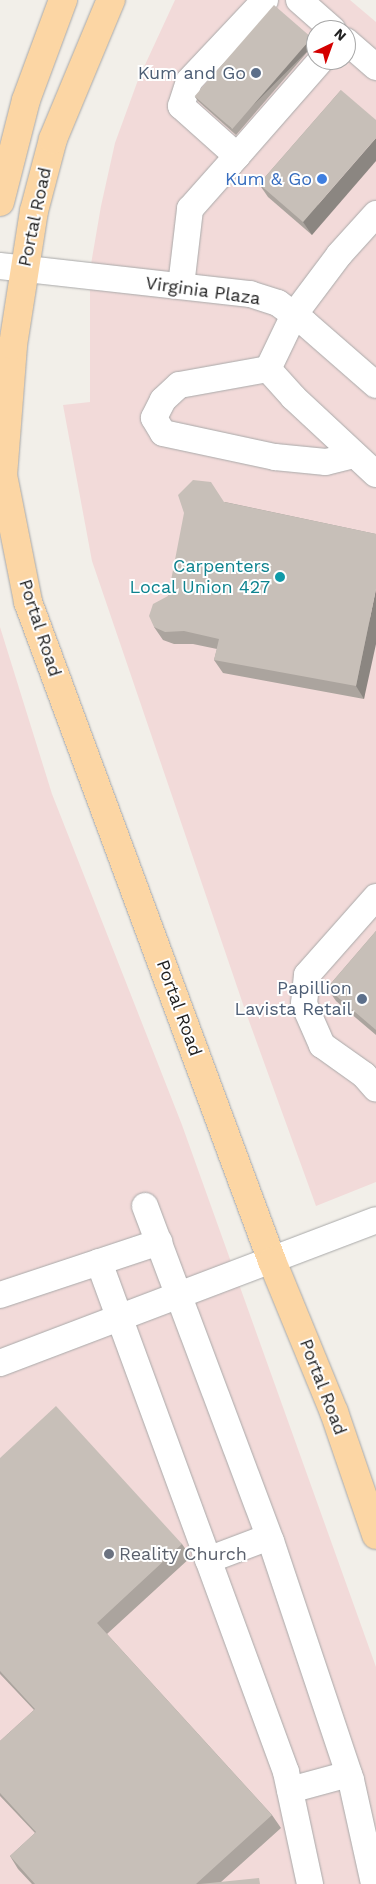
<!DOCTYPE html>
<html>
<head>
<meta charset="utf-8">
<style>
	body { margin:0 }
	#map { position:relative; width:376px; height:1884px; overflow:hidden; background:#f2efe9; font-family:"Work Sans",sans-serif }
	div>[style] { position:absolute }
	.commercial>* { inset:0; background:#f2dad9 }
	.roads { filter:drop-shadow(0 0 1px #a9a9a9) drop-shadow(0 0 1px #a9a9a9) }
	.minor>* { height:26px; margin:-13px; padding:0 13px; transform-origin:13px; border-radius:13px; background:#fff }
	.major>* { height:28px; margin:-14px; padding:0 14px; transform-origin:14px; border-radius:14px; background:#fcd6a4 }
	.wall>* { inset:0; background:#aba49e }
	.shaded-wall>* { inset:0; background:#8b8681; transform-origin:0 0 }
	.building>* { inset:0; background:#c7bfb8; transform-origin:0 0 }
	.dots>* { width:14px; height:14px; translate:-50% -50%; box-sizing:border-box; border:2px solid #fff; border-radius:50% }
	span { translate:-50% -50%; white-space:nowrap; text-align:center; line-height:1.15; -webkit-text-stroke:4px #fff; paint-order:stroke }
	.service-label { font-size:18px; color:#4e5e75 }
	.right { translate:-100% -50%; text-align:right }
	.shop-label { font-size:18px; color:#366cbe }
	.street-label { font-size:18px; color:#222 }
	.culture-label { font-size:18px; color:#0d838f }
	.worship-label { font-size:18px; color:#5b616d }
	.left { translate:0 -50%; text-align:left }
	.north { position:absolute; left:306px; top:20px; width:50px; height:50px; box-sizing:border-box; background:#fff; border:1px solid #a7a7a7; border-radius:50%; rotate:42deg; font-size:14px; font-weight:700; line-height:20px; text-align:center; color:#222 }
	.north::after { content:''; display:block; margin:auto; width:18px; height:22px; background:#d40000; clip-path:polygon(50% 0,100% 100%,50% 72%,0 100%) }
</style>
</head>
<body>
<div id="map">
	<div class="commercial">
		<i style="clip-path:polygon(evenodd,175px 0,350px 0,376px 22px,376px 1182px,316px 1206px,245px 1010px,92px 561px,63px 405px,90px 402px,90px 270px,101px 206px,115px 143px,138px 80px,175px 0,316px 30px,346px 30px,346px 60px,316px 60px,316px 30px)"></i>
		<i style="clip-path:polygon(0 627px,52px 794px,182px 1125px,376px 1667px,376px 1884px,0 1884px)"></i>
	</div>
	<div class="roads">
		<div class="minor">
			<i style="left:299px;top:0;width:45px;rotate:41.4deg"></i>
			<i style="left:346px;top:41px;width:40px;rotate:41deg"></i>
			<i style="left:237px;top:156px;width:128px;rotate:-48.8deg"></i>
			<i style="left:376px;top:214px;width:55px;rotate:132.1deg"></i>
			<i style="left:339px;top:255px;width:75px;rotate:126.9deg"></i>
			<i style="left:294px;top:315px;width:60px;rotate:115.7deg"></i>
			<i style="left:268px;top:369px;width:38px;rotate:48deg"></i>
			<i style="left:293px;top:397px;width:113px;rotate:42.9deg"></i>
			<i style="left:0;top:266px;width:252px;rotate:6.4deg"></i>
			<i style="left:250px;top:294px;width:29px;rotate:18deg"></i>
			<i style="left:278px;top:303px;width:34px;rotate:37deg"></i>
			<i style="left:305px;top:323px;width:94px;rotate:41.1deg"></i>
			<i style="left:181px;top:286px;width:78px;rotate:-83.3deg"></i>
			<i style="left:190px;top:209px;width:71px;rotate:-48.4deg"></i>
			<i style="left:237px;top:156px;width:75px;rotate:-138.2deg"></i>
			<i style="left:181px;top:106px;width:26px;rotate:-72deg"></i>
			<i style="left:189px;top:81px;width:111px;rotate:-46.8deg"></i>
			<i style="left:268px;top:369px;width:90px;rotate:169.8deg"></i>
			<i style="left:179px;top:385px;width:22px;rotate:137deg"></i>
			<i style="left:163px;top:400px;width:20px;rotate:117deg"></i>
			<i style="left:154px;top:418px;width:17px;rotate:59deg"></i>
			<i style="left:163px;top:433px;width:115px;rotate:12.1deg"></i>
			<i style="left:275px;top:457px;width:51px;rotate:5.6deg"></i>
			<i style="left:326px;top:462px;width:29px;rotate:-14deg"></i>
			<i style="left:376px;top:897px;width:104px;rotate:131.5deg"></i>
			<i style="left:307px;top:975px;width:29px;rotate:96deg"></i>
			<i style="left:304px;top:1004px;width:45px;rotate:66.3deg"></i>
			<i style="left:322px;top:1045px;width:52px;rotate:35.5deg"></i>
			<i style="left:364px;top:1075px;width:18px;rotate:49deg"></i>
			<i style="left:145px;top:1206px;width:358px;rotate:69.4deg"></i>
			<i style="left:271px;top:1541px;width:252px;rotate:71.5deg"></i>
			<i style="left:351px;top:1780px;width:107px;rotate:77.5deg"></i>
			<i style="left:99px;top:1262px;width:543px;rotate:69.86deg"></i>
			<i style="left:286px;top:1772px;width:115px;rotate:77.9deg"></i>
			<i style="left:0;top:1295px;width:168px;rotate:-18.4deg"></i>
			<i style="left:0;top:1363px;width:402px;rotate:-20.8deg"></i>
			<i style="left:208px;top:1560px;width:65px;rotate:-20.7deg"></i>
			<i style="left:290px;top:1790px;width:61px;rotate:-15.2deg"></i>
		</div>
		<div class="major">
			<i style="left:0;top:202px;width:105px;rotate:-75.7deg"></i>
			<i style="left:26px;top:100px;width:107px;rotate:-69.7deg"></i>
			<i style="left:0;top:460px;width:145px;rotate:78.8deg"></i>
			<i style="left:28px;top:602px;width:703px;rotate:69.68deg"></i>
			<i style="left:272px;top:1261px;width:163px;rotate:67.7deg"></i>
			<i style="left:334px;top:1412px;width:130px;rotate:71.1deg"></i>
			<i style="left:3px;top:476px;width:131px;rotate:-85.6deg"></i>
			<i style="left:13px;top:345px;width:136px;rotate:-81.1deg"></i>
			<i style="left:34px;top:211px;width:74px;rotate:-75.2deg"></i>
			<i style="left:53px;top:139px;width:151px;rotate:-67.4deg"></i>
		</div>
	</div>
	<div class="wall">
		<i style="clip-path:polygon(312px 38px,316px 42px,236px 135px,198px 101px,195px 97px)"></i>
		<i style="clip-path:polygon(341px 90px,312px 235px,268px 197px,259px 184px)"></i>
		<i style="clip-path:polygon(225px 502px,376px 534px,364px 699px,223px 673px,214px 660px,217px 649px,193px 644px,174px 644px,163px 640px,154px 627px,168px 596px)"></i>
		<i style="clip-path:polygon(376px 931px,376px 1035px,336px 1001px,327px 988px)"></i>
		<i style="clip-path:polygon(0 1458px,182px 1544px,191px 1557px,107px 1634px,272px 1815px,281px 1828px,221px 1882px,260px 1884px,32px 1884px,18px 1869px,10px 1856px,35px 1833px,0 1796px,0 1741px,34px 1710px,0 1674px)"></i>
	</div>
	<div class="shaded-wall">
		<i style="left:312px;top:38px;width:6px;height:121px;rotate:45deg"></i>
		<i style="clip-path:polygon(376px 138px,376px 161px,312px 235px,303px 222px)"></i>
		<i style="clip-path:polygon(376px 589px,376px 644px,364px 699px,356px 686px)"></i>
	</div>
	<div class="building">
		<i style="left:274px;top:5px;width:50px;height:121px;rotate:41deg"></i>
		<i style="clip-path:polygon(341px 90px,376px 120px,376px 138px,303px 222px,259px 184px)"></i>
		<i style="clip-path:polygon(193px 480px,211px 482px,224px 502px,376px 534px,376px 589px,356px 686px,214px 660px,219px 639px,184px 631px,165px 632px,154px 627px,149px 616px,153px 604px,168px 596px,184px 513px,178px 495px)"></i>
		<i style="clip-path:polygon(376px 931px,376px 1030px,327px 988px)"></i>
		<i style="clip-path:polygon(56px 1406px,182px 1544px,97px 1623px,272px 1815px,196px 1884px,35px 1884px,10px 1856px,36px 1832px,0 1793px,0 1741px,35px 1709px,0 1671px,0 1458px)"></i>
		<i style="clip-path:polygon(259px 1878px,260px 1884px,200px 1884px)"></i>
	</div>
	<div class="dots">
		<i style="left:256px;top:73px;background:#5c6f8a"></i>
		<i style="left:322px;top:179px;background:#3f7fe0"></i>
		<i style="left:280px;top:577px;background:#0f9aa8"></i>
		<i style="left:362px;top:999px;background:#5c6f8a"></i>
		<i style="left:109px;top:1554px;background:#6b7280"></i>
	</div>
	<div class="service-label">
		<span class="right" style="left:246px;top:73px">Kum and Go</span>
		<span class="right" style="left:352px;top:999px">Papillion<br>Lavista Retail</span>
	</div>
	<div class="shop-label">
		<span class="right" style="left:312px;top:179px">Kum &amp; Go</span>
	</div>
	<div class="street-label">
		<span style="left:35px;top:217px;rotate:-78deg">Portal Road</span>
		<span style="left:203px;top:291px;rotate:8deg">Virginia Plaza</span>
		<span style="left:40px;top:628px;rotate:72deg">Portal Road</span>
		<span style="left:179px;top:1008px;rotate:70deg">Portal Road</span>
		<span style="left:323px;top:1387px;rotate:69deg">Portal Road</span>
	</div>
	<div class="culture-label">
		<span class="right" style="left:270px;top:577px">Carpenters<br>Local Union 427</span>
	</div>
	<div class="worship-label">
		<span class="left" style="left:119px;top:1554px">Reality Church</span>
	</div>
	<div class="north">N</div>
</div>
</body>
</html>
